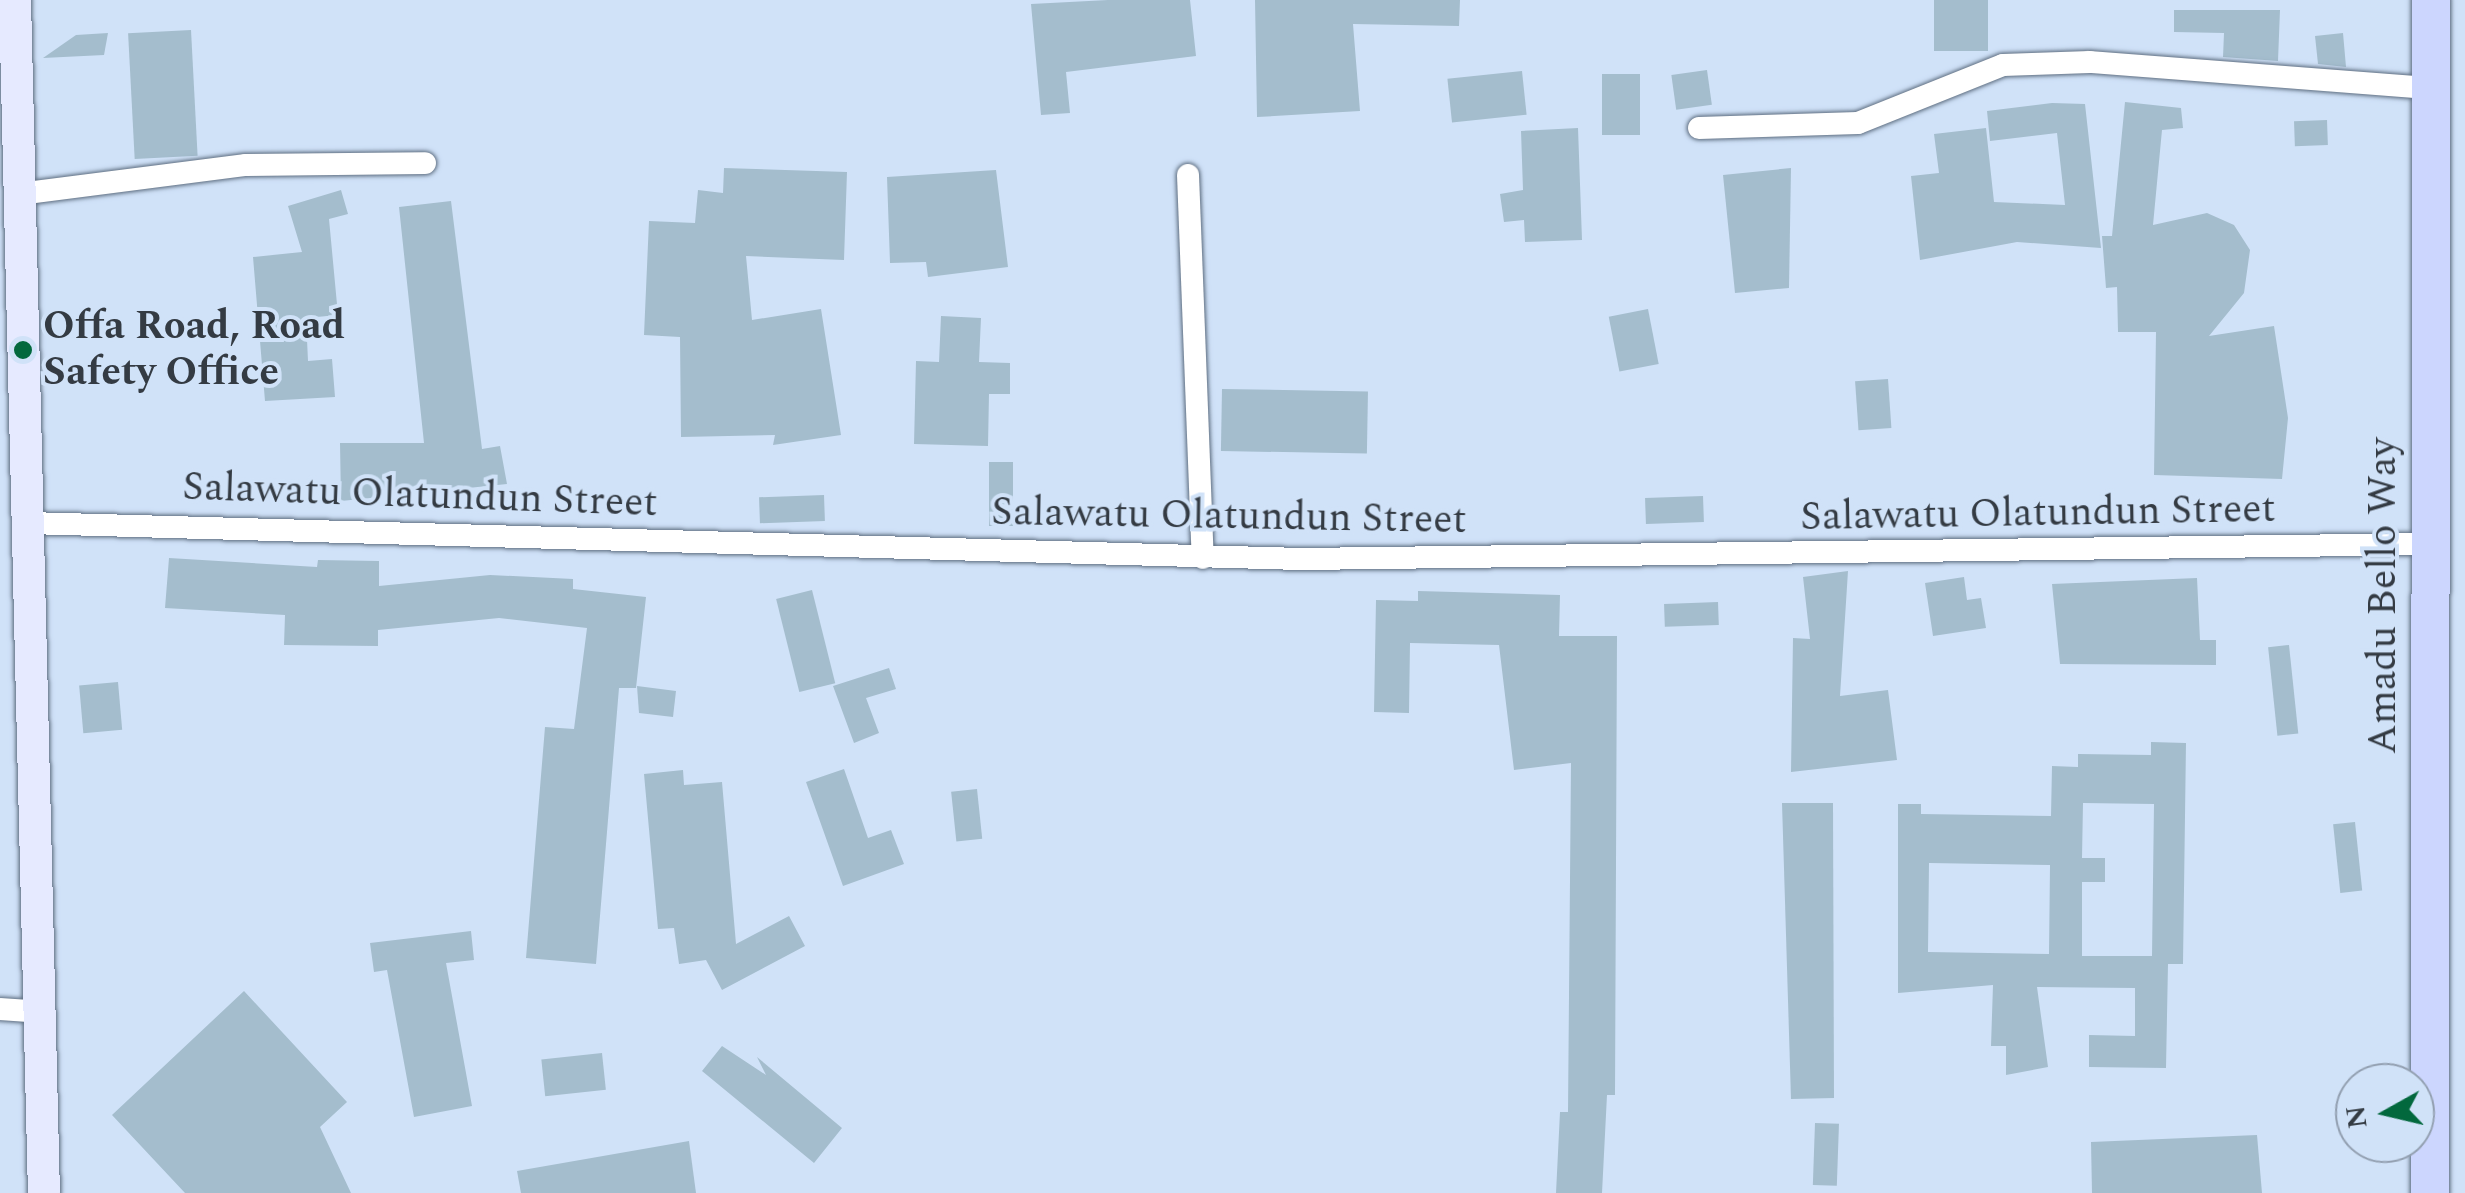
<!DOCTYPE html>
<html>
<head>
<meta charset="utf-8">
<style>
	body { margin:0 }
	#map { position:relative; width:2465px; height:1193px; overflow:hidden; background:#d0e2f8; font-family:Spectral,serif }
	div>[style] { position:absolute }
	.building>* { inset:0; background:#a4bdcd; transform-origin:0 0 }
	.roads { filter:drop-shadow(0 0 2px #5e6e81) drop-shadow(0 0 2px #5e6e81) }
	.street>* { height:22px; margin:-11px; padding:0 11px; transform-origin:11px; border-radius:11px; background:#fff }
	.secondary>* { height:32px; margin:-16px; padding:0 16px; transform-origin:16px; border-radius:16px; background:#e6eaff }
	.primary>* { height:38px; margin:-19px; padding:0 19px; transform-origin:19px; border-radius:19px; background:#ccd6fe }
	.dots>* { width:28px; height:28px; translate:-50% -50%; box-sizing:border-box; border:5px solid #d0e2f8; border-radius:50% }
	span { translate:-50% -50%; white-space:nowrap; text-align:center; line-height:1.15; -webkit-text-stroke:8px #d0e2f8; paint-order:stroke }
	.poi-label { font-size:40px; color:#343b43; font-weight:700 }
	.left { translate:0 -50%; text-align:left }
	.street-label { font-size:40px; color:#343b43 }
	.north { position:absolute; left:2335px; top:1063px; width:100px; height:100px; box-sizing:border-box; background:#d0e2f8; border:2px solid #929fb0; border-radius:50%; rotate:262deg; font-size:28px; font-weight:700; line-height:40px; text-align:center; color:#343b43 }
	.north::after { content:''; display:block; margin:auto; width:35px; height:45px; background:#02683d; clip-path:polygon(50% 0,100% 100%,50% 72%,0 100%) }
</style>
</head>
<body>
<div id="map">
	<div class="building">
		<i style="clip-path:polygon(1108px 0,1190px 0,1196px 56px,1066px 72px,1070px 113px,1041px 115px,1031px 4px)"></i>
		<i style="clip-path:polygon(1255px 0,1460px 0,1459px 26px,1353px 24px,1360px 111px,1257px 117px)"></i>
		<i style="left:1934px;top:0;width:54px;height:51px"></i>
		<i style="clip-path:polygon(2174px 10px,2280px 10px,2278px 61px,2223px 57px,2224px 33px,2174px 32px)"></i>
		<i style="left:191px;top:30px;width:126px;height:63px;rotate:87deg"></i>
		<i style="clip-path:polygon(108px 33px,104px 55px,43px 58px,76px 35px)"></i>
		<i style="clip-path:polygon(2343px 33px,2346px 67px,2318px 64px,2315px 36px)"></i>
		<i style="left:1707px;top:70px;width:35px;height:36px;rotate:82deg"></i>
		<i style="left:1522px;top:71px;width:44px;height:75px;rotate:84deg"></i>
		<i style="left:1602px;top:74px;width:38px;height:61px"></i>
		<i style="clip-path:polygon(2125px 102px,2181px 108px,2183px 128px,2162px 130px,2153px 225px,2207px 213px,2234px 225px,2250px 250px,2244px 293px,2209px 336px,2274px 326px,2288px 418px,2282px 479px,2154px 475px,2156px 332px,2118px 332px,2117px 287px,2106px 288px,2102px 236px,2112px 236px)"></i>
		<i style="clip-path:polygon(2052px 103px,2085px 104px,2101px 248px,2017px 242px,1920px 260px,1911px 176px,1939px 173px,1934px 134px,1986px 128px,1994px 202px,2065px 205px,2057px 133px,1990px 141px,1987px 111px)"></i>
		<i style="left:2327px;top:120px;width:25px;height:33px;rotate:88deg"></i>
		<i style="clip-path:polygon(1578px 128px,1582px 240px,1525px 242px,1524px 220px,1504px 222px,1500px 194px,1523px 190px,1521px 131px)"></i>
		<i style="clip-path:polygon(724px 168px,847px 172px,844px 260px,746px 256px,752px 320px,821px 309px,841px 435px,773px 445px,775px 435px,681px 437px,680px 337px,644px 335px,649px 221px,695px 223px,698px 190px,723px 193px)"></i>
		<i style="clip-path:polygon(1791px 168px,1789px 288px,1735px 293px,1723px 175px)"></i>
		<i style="clip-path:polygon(996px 170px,1008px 267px,928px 277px,926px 262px,890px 263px,887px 177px)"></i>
		<i style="clip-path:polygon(341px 190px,348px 214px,329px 219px,338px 315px,306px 318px,308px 361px,332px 359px,335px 397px,265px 401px,253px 257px,302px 252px,288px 206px)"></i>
		<i style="clip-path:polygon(451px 201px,482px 449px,500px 446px,507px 484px,341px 501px,340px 443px,424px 443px,399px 207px)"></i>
		<i style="left:1648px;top:309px;width:56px;height:40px;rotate:79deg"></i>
		<i style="clip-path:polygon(941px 316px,981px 318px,979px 362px,1010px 363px,1010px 394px,989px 394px,988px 446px,914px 444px,916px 361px,939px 362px)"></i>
		<i style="left:1888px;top:379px;width:49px;height:33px;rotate:86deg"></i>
		<i style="left:1222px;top:389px;width:146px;height:62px;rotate:1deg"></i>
		<i style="left:1013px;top:462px;width:64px;height:24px;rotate:90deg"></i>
		<i style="left:824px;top:495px;width:26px;height:65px;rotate:88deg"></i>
		<i style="left:1703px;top:496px;width:26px;height:58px;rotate:88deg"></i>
		<i style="clip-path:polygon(169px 558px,317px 567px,318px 560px,379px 561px,379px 586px,490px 575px,573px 579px,573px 589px,646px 597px,636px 688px,619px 688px,596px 964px,526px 958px,545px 727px,574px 729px,587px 628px,499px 618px,378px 630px,378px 646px,284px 645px,285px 615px,165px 608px)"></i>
		<i style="clip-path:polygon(1848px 571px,1840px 696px,1888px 690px,1897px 760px,1791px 772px,1793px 638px,1810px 639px,1803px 577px)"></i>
		<i style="clip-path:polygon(1964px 577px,1967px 600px,1981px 598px,1986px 628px,1933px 636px,1925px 583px)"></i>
		<i style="clip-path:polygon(2197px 578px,2200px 640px,2216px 640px,2216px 665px,2060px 664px,2052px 584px)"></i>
		<i style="left:812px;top:590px;width:96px;height:37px;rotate:76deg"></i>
		<i style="clip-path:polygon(1418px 591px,1560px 595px,1559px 636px,1617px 636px,1615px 1095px,1607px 1095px,1602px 1193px,1556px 1193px,1560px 1112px,1568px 1112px,1571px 763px,1514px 770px,1499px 645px,1410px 643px,1409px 713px,1374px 712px,1376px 600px,1418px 601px)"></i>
		<i style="left:1718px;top:602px;width:23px;height:54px;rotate:88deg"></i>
		<i style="left:2289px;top:645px;width:89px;height:21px;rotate:84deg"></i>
		<i style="clip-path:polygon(889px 668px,896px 689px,866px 698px,879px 733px,854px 743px,833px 686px)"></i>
		<i style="left:118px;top:682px;width:48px;height:39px;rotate:85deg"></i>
		<i style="clip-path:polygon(637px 686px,676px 691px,673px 717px,639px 713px)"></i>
		<i style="clip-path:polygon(evenodd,2151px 742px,2186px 743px,2183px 964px,2168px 964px,2166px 1068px,2089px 1067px,2089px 1035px,2135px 1036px,2135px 988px,2037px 987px,2048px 1067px,2006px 1075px,2006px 1046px,1991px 1046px,1993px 985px,1898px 993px,1898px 804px,1921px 804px,1921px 814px,2051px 816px,2052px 766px,2078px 767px,2078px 754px,2151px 755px,2151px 742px,2083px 803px,2154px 804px,2152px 956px,2082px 956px,2082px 882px,2105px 882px,2105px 858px,2082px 858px,2083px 803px,2151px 742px,1929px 863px,2050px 865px,2049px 954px,1928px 952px,1929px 863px)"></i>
		<i style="clip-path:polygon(844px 769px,868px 838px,891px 830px,904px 864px,843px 886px,806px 782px)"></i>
		<i style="clip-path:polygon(683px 770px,684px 785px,722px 782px,736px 944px,789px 916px,805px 946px,722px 990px,706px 960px,679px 964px,674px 928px,658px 929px,644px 774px)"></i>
		<i style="left:977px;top:789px;width:50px;height:26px;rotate:84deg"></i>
		<i style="clip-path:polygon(1782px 803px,1833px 803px,1834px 1098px,1791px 1099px)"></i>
		<i style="left:2355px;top:822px;width:69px;height:22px;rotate:84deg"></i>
		<i style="clip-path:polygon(471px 931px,474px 960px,446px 963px,472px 1106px,414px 1117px,387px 970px,374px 972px,370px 943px)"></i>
		<i style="clip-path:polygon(244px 991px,347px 1102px,320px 1127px,351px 1193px,185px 1193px,112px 1115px)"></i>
		<i style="clip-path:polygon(722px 1046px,766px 1075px,757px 1057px,842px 1128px,814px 1163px,702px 1071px)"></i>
		<i style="left:602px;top:1053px;width:37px;height:61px;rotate:84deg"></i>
		<i style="left:1815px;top:1123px;width:24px;height:62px;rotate:2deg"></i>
		<i style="clip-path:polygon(2257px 1135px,2262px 1193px,2092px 1193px,2091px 1142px)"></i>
		<i style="clip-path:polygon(689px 1141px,696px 1193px,521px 1193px,517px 1171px)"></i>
	</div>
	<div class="roads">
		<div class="street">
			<i style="left:1699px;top:128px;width:159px;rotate:-1.8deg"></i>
			<i style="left:1858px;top:123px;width:156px;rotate:-21.8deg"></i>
			<i style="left:2003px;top:65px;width:87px;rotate:-2deg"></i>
			<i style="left:2090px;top:62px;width:341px;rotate:4.4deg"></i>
			<i style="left:1188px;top:175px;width:383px;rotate:87.8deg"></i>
			<i style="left:19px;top:194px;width:229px;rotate:-7.3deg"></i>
			<i style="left:246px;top:165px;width:179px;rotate:-0.6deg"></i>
			<i style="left:28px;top:523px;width:1276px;rotate:1.62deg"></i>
			<i style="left:1303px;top:559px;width:1126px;rotate:-0.76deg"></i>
			<i style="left:0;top:1009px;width:43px;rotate:4deg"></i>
		</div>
		<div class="secondary">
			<i style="left:15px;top:0;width:1193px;rotate:88.61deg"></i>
		</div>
		<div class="primary">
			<i style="left:2430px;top:1193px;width:1193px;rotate:-89.95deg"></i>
		</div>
	</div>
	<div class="dots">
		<i style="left:23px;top:350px;background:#02683d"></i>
	</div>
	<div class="poi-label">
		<span class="left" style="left:43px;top:350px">Offa Road, Road<br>Safety Office</span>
	</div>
	<div class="street-label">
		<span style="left:420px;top:496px;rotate:2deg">Salawatu Olatundun Street</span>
		<span style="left:2038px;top:514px;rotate:-1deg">Salawatu Olatundun Street</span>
		<span style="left:1229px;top:517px;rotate:1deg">Salawatu Olatundun Street</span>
		<span style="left:2384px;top:596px;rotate:-90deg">Amadu Bello Way</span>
	</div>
	<div class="north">N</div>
</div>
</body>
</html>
